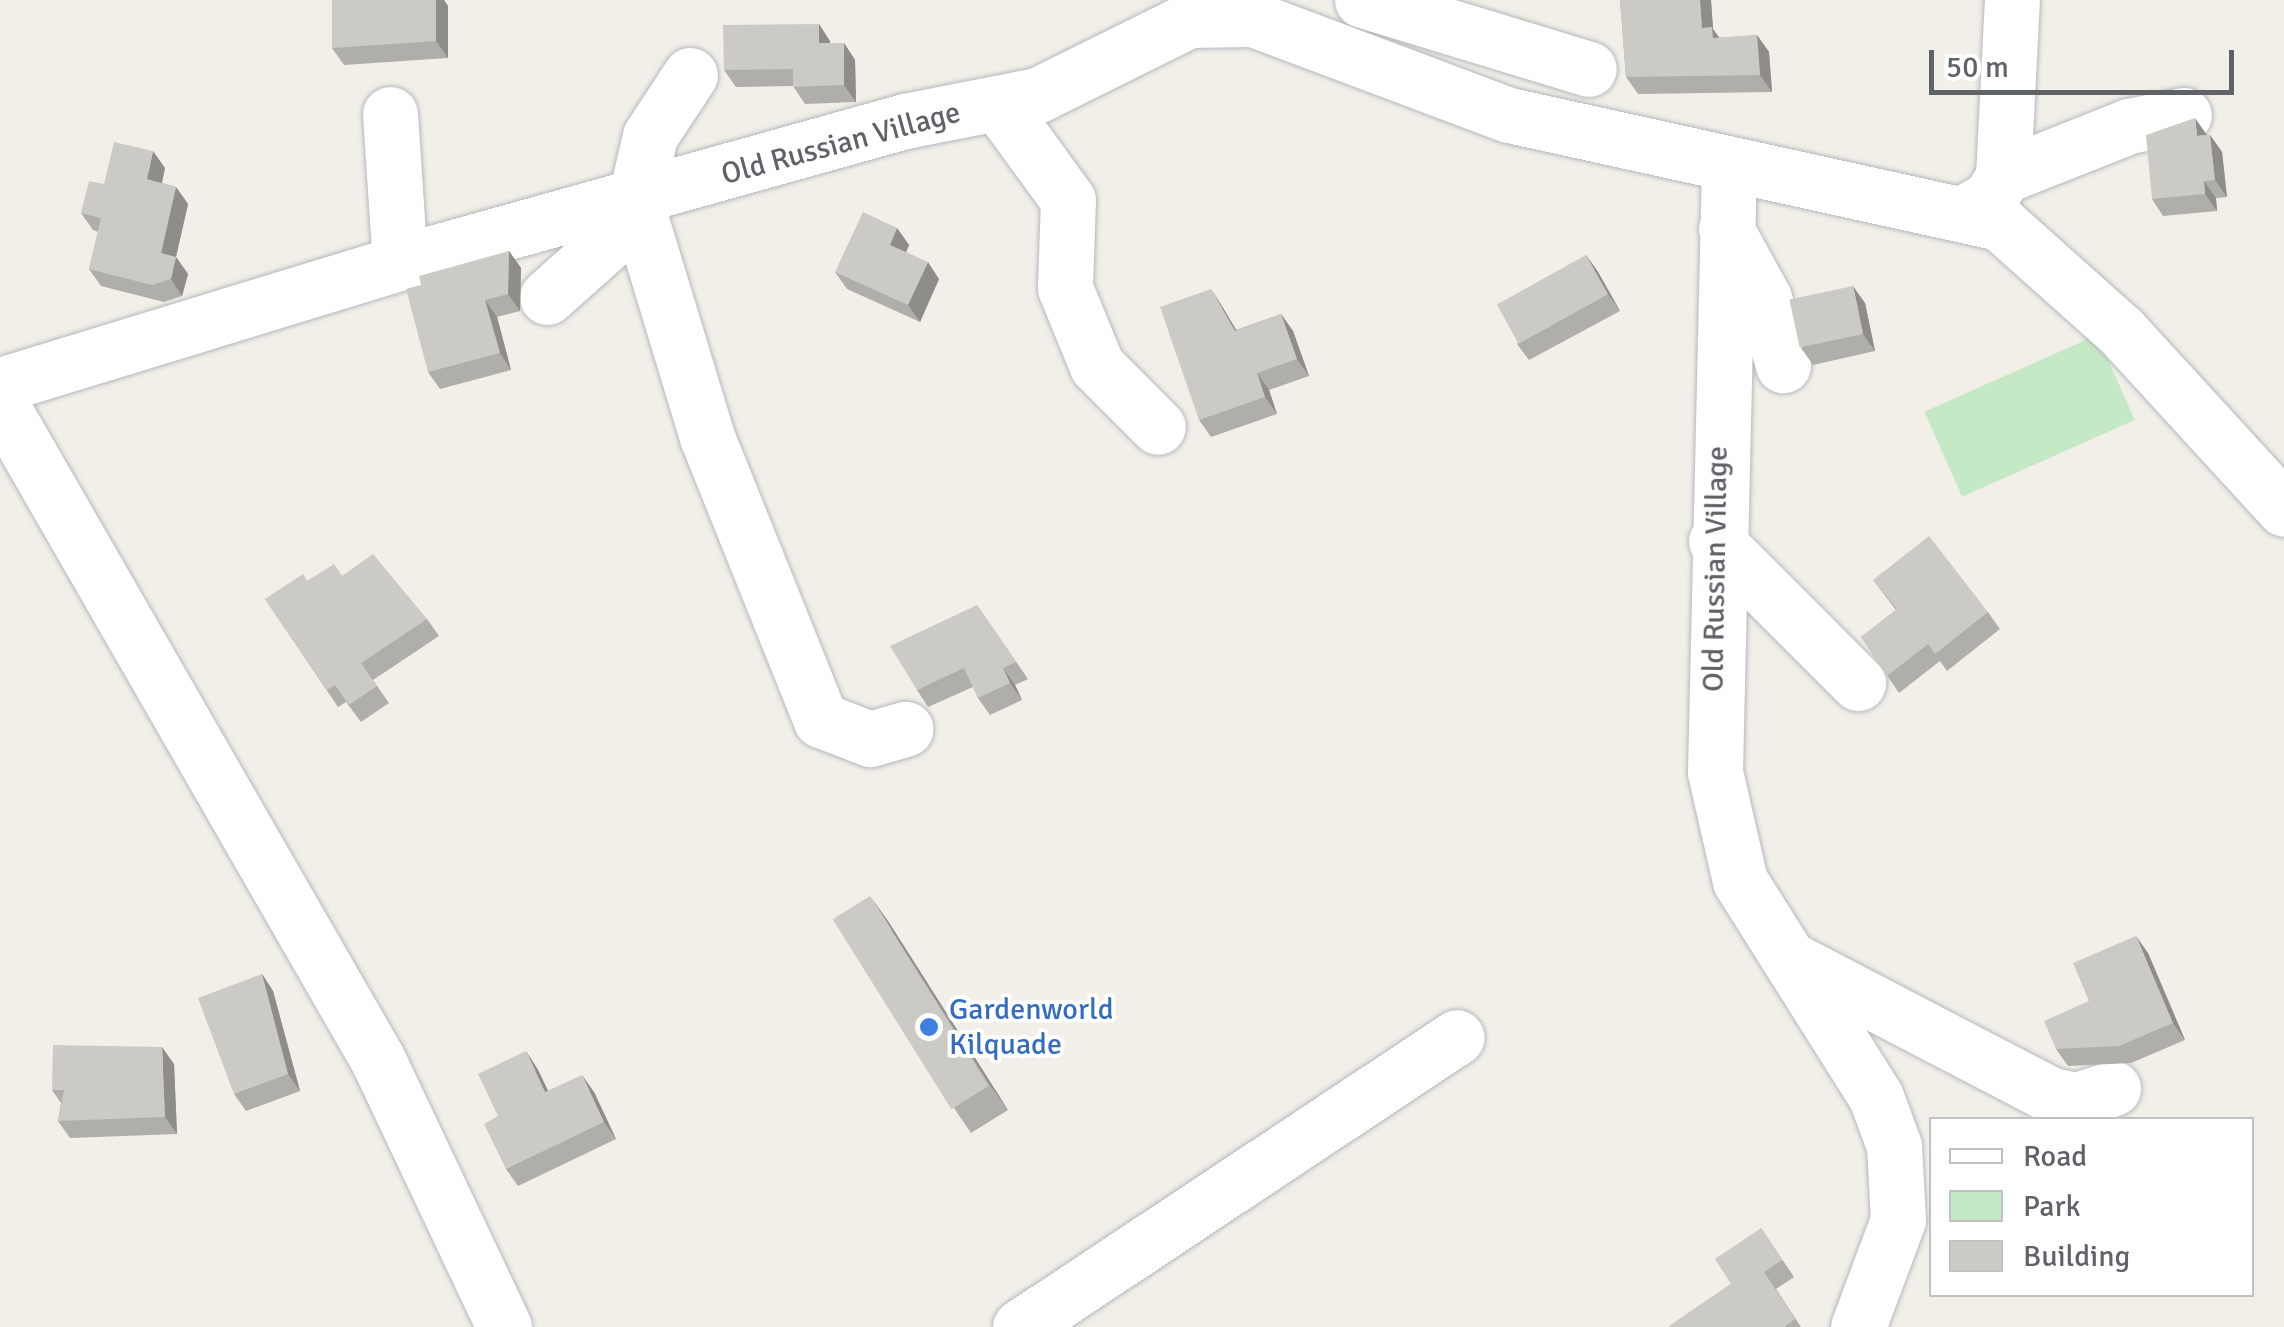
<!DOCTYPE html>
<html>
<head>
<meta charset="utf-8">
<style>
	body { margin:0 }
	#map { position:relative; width:2284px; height:1327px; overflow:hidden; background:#f1efe8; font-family:Signika,sans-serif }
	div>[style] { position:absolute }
	.green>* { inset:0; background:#c5e8c5; transform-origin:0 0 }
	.roads { filter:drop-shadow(0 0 2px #b5b8bc) drop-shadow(0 0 2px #b5b8bc) }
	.minor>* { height:55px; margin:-27.5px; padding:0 27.5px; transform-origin:27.5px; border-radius:27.5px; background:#fff }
	.wall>* { inset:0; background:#afaea9 }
	.shaded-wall>* { inset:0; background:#8f8d8a }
	.building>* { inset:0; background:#cccac5; transform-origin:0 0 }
	.dots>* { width:28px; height:28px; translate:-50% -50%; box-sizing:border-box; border:5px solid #fff; border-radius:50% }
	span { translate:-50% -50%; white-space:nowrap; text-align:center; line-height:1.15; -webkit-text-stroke:8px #fff; paint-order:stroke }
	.street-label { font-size:30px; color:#5f6368 }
	.shop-label { font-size:30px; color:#366cbe }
	.left { translate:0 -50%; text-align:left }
	.legend { position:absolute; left:1929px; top:1117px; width:325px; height:180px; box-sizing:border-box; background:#fff; border:2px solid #bfc1c3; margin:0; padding:12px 18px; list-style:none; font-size:30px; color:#5f6368 }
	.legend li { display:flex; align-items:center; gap:20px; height:50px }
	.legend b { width:50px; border:2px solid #bfc1c3 }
	.scale { position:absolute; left:1929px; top:50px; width:305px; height:45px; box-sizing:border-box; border:5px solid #5f6368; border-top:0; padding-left:12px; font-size:30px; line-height:35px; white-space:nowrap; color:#5f6368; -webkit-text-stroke:8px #fff; paint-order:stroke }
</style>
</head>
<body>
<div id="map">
	<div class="green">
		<i style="left:2097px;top:335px;width:93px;height:189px;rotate:66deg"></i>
	</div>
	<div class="roads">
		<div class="minor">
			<i style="left:1362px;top:0;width:237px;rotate:16.9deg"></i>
			<i style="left:690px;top:75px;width:73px;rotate:123.3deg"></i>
			<i style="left:650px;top:136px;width:66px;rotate:103.2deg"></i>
			<i style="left:635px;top:200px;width:248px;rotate:73.1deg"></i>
			<i style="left:707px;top:437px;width:305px;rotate:68.1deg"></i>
			<i style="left:821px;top:720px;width:53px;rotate:21.2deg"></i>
			<i style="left:870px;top:739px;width:37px;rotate:-16deg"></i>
			<i style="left:999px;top:105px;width:117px;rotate:54deg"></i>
			<i style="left:1068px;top:200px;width:88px;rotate:92deg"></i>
			<i style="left:1065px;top:288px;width:84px;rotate:67.7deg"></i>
			<i style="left:1097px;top:366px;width:86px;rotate:45deg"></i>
			<i style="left:390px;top:114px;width:149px;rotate:86.2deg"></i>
			<i style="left:1729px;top:164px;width:608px;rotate:91.32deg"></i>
			<i style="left:1715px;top:772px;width:112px;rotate:77.1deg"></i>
			<i style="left:1740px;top:881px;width:255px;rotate:57.8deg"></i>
			<i style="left:1876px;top:1097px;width:52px;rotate:69.8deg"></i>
			<i style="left:1894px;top:1146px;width:74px;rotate:86.9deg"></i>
			<i style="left:1898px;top:1220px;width:114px;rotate:110.5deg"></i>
			<i style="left:2003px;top:176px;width:136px;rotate:-21.6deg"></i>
			<i style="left:2129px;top:126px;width:56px;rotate:-11.3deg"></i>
			<i style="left:1965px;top:212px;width:29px;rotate:-29deg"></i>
			<i style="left:1990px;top:198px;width:26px;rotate:-59deg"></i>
			<i style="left:2003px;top:176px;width:176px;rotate:-87.1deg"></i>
			<i style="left:1726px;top:229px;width:79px;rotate:61.2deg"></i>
			<i style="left:1764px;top:298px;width:70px;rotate:74.2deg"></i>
			<i style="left:547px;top:297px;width:125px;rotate:-41.7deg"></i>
			<i style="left:0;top:385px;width:430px;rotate:-17deg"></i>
			<i style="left:411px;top:259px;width:513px;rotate:-15.61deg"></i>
			<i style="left:905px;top:121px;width:136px;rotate:-11.1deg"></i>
			<i style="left:1038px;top:95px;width:169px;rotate:-26.4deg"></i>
			<i style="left:1189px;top:20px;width:64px;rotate:-0.9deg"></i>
			<i style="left:1253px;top:19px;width:273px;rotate:20.6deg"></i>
			<i style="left:1509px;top:115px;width:503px;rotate:12.41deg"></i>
			<i style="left:2000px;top:223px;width:162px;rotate:41.8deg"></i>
			<i style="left:2121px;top:331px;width:241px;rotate:47.5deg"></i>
			<i style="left:0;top:403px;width:758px;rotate:60.09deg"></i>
			<i style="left:378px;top:1060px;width:295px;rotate:64.7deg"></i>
			<i style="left:1716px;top:541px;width:201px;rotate:45deg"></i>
			<i style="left:1790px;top:959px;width:294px;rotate:27.5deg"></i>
			<i style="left:2051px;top:1095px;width:26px;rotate:11deg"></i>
			<i style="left:2077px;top:1100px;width:38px;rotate:-18deg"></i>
			<i style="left:1020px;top:1327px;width:524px;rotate:-33.57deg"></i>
		</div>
	</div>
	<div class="wall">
		<i style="clip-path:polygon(332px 0,444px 0,448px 6px,448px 58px,344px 65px,332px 48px)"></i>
		<i style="clip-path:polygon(1620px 0,1711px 0,1713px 29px,1719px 38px,1757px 35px,1769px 52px,1772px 92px,1638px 94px,1626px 77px)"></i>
		<i style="clip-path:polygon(819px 24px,830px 43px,844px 43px,855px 60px,856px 102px,805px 104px,793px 86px,736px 87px,724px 70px)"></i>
		<i style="clip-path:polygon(2207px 135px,2210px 135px,2222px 152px,2227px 197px,2216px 198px,2217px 211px,2163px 216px,2152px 199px)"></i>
		<i style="clip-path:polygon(165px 168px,162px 183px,176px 187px,188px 204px,176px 257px,188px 274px,182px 296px,164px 302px,101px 286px,89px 269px,98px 232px,93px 230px,81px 213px,104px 184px)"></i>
		<i style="clip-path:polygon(897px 228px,909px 245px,906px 252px,939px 279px,920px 322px,847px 289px,835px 272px)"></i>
		<i style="clip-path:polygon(509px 251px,521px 268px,520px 311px,497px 317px,511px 370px,440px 389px,428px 372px,421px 285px)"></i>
		<i style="clip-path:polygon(1586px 255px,1598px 272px,1620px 311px,1529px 360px,1517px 344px)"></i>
		<i style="clip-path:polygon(1211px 289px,1236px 330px,1281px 314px,1293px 331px,1309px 376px,1269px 390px,1277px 414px,1211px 437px,1199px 420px)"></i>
		<i style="clip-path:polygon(1865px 303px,1875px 351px,1813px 365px,1801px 348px)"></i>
		<i style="clip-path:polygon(342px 576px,427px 619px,439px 636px,373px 680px,389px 703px,361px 722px,346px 702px,338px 707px,265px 599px,307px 581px)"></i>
		<i style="clip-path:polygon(1873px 580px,1988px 612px,2000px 629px,1947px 671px,1940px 661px,1899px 693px,1861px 637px,1896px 610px)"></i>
		<i style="clip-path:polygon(977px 605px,1028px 679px,1015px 685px,1022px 700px,990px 715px,978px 698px,973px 687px,928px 707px,917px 690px)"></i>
		<i style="clip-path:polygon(888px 921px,1008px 1110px,971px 1133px,954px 1108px)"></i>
		<i style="clip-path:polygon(2148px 953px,2185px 1040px,2131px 1063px,2068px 1066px,2056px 1049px,2089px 1001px)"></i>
		<i style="clip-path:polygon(262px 974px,273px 991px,300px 1091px,246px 1111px,234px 1094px)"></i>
		<i style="clip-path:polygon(174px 1064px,177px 1134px,70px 1138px,58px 1121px,61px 1103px,52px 1090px)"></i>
		<i style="clip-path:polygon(537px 1068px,548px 1091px,594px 1092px,616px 1139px,518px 1186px,506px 1169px,498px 1116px)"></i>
		<i style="clip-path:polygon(1761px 1228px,1794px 1277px,1776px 1289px,1801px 1327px,1668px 1327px,1731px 1284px)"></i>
	</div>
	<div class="shaded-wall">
		<i style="clip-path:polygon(436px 0,444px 0,448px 6px,448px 58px,436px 41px)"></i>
		<i style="clip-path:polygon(1700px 0,1711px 0,1713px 29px,1724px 44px,1725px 55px,1702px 28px)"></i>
		<i style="clip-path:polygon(819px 24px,830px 41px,831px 60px,819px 43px)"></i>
		<i style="clip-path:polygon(1757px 35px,1769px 52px,1772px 92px,1760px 75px)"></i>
		<i style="clip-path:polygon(844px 43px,855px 60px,856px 102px,844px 85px)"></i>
		<i style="clip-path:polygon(2195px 118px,2207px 135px,2197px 136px)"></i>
		<i style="clip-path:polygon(2210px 135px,2222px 152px,2227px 197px,2215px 180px)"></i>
		<i style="clip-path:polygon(153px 151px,165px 168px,159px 196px,147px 179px)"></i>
		<i style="clip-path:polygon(2204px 181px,2216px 198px,2217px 211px,2205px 194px)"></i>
		<i style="clip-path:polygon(176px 187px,188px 204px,173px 270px,161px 253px)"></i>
		<i style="clip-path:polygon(897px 228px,909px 245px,902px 262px,890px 245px)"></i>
		<i style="clip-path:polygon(509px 251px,521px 268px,520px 311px,508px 294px)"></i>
		<i style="clip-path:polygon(1586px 255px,1598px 272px,1620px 311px,1608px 294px)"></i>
		<i style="clip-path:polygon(176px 257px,188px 274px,182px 296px,171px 279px)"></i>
		<i style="clip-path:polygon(928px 262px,939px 279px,920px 322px,908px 305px)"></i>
		<i style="clip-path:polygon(1853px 286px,1865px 303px,1875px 351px,1863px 334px)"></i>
		<i style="clip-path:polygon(1211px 289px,1222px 306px,1247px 348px,1235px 331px)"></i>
		<i style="clip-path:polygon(485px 300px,497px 317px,511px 370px,500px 353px)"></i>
		<i style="clip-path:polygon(1281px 314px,1293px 331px,1309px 376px,1297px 359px)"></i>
		<i style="clip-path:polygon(1257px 373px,1269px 390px,1277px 414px,1265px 397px)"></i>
		<i style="clip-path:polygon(1003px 668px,1015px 685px,1022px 700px,1010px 683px)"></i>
		<i style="clip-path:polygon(870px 896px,888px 921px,1008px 1110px,990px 1085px)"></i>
		<i style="clip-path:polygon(2136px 936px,2148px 953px,2185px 1040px,2173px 1023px)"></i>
		<i style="clip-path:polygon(262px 974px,273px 991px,300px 1091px,288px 1074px)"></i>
		<i style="clip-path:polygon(162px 1047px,174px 1064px,177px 1134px,165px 1117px)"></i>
		<i style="clip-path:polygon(526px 1051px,537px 1068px,557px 1109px,545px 1092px)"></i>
		<i style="clip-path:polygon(582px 1075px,594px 1092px,616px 1139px,604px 1122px)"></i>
	</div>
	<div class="building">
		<i style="clip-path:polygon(332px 0,436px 0,436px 41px,332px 48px)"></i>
		<i style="clip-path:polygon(1620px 0,1700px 0,1702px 28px,1712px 27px,1713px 38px,1757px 35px,1760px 75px,1626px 77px)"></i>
		<i style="clip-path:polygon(819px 24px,819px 43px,844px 43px,844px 85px,793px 87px,793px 69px,724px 70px,723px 25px)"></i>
		<i style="clip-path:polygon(2195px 118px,2197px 136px,2210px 135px,2215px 180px,2204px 181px,2205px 194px,2152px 199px,2146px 135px)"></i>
		<i style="clip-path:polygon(114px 142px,153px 151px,147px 179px,176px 187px,161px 253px,176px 257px,171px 279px,152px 285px,89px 269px,101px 218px,81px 213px,89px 181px,104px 184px)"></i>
		<i style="clip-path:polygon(863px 212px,897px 228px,890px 245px,928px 262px,908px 305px,835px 272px)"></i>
		<i style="clip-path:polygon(509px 251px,508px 294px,485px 300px,500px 353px,428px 372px,406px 289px,421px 285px,419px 276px)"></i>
		<i style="left:1586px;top:255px;width:45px;height:102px;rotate:61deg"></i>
		<i style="left:1853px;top:286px;width:49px;height:65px;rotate:78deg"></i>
		<i style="clip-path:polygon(1211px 289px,1235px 331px,1281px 314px,1297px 359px,1257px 373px,1265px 397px,1199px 420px,1160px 307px)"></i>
		<i style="clip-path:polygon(1929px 536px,1988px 612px,1935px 654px,1928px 644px,1887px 676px,1861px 637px,1897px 609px,1873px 580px)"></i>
		<i style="clip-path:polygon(373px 554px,427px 619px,361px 663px,377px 686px,349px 705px,335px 685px,327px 690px,265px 599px,303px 574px,307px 581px,334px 564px,342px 576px)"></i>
		<i style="clip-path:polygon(977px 605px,1016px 662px,1003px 668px,1010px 683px,978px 698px,964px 668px,917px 690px,890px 646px)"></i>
		<i style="left:870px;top:896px;width:224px;height:44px;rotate:58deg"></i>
		<i style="clip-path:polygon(2136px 936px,2173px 1023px,2119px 1046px,2056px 1049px,2044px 1021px,2089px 1001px,2073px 963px)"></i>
		<i style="clip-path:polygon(262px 974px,288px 1074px,234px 1094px,198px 998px)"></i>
		<i style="clip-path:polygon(53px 1045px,162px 1047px,165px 1117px,58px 1121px,64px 1090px,52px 1090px)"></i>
		<i style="clip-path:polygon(526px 1051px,545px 1092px,582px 1075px,604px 1122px,506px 1169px,484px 1124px,498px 1116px,478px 1074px)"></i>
		<i style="clip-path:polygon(1761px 1228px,1782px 1260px,1764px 1272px,1795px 1319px,1784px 1327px,1668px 1327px,1731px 1284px,1715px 1259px)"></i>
	</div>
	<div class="dots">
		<i style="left:929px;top:1027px;background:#3f7fe0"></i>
	</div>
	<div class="street-label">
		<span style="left:841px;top:144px;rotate:-15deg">Old Russian Village</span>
		<span style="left:1716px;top:569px;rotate:-89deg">Old Russian Village</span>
	</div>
	<div class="shop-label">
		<span class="left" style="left:949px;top:1027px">Gardenworld<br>Kilquade</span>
	</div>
	<ul class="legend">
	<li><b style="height:12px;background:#fff"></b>Road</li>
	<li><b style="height:28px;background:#c5e8c5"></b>Park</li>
	<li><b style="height:28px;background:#cccac5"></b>Building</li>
	</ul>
	<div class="scale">50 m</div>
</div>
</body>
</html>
